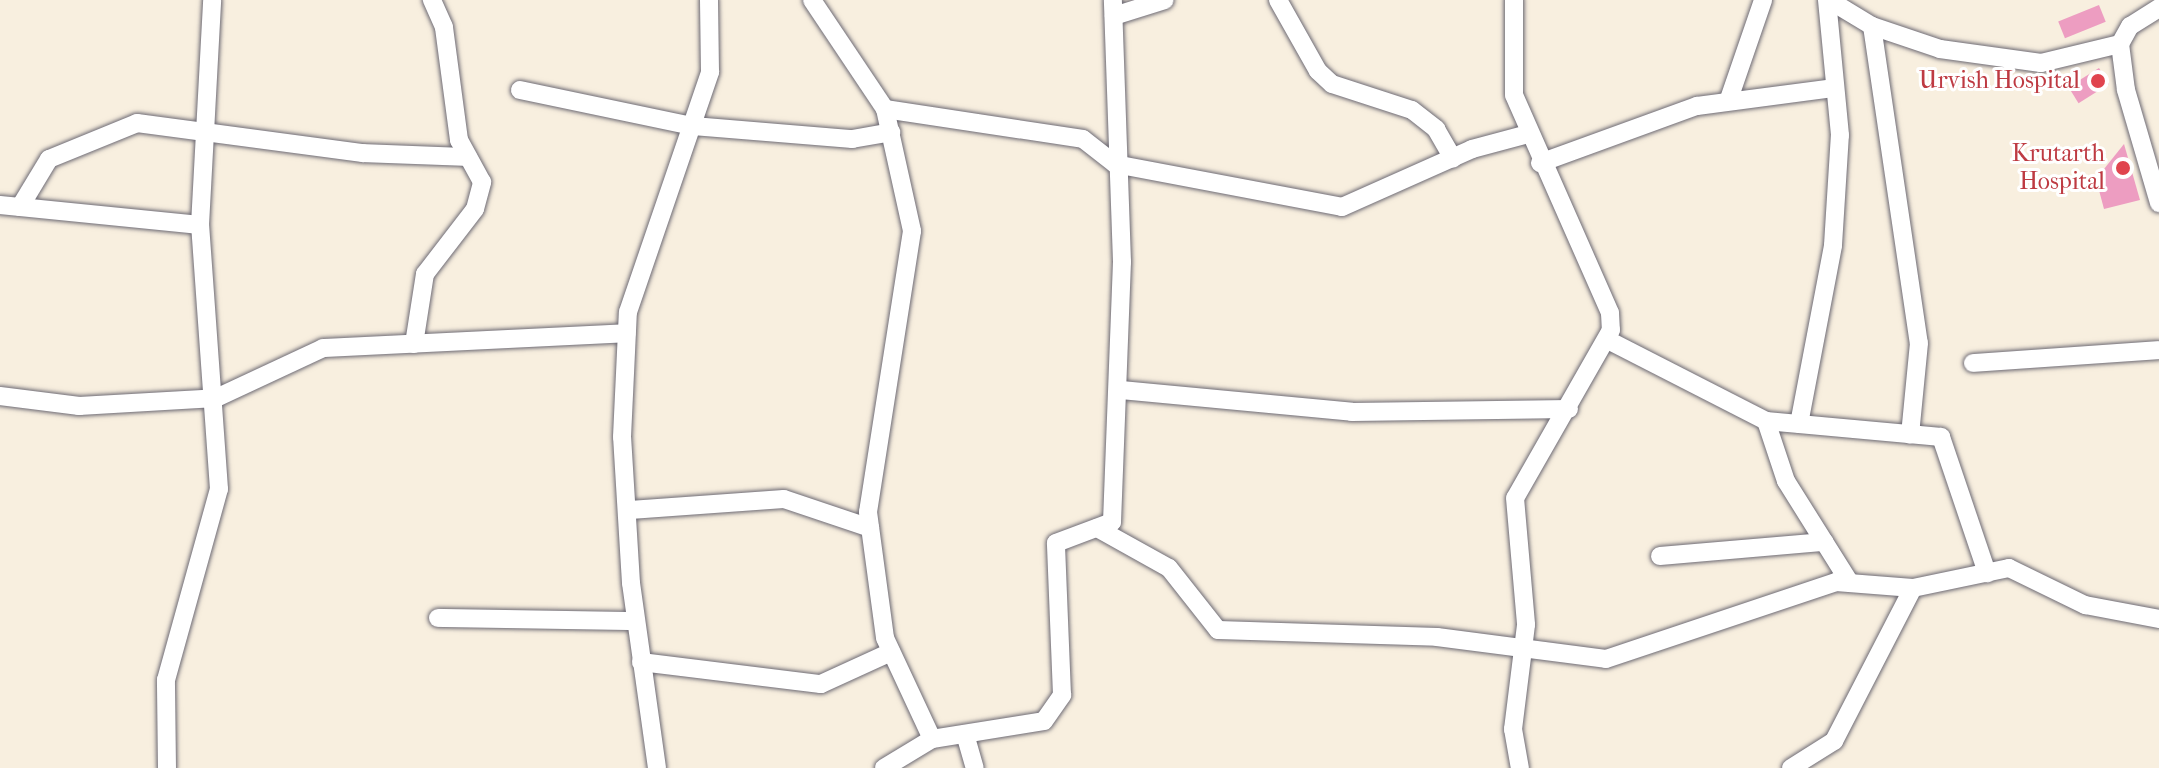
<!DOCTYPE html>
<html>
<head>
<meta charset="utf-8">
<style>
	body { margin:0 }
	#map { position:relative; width:2159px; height:768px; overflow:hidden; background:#f8efdf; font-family:"IM FELL French Canon",serif }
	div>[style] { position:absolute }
	.building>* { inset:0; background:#ed9dc1; transform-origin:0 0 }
	.roads { filter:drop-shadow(0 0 2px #6d6a74) drop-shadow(0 0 2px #6d6a74) }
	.street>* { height:18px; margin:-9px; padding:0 9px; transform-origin:9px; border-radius:9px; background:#fff }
	.dots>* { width:22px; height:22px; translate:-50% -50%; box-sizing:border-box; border:4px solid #fff; border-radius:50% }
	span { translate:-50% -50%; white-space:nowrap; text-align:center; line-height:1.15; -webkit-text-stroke:6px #fff; paint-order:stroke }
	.health-label { font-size:24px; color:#be3a42 }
	.right { translate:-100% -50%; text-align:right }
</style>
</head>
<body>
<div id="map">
	<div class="building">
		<i style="left:2099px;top:5px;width:18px;height:44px;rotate:68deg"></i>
		<i style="left:2099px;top:68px;width:19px;height:36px;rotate:58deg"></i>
		<i style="clip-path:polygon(2124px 144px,2140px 200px,2104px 209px,2096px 179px)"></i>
	</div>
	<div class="roads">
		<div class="street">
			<i style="left:812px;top:0;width:131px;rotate:56.2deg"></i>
			<i style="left:885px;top:109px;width:125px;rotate:77.5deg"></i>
			<i style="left:912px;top:231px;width:284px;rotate:98.9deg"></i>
			<i style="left:868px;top:512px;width:127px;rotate:82.3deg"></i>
			<i style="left:885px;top:638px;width:111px;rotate:65deg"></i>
			<i style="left:1278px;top:0;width:81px;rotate:60.6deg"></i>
			<i style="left:1318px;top:71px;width:19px;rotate:43deg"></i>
			<i style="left:1332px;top:84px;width:84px;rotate:18deg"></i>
			<i style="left:1412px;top:110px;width:31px;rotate:38deg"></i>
			<i style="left:1436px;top:129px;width:34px;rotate:60deg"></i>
			<i style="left:1514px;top:0;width:95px;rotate:90deg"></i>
			<i style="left:1514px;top:95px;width:238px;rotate:66.2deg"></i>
			<i style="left:1610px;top:313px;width:17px;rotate:87deg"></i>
			<i style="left:1611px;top:330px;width:193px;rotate:119.7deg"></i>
			<i style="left:1515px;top:498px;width:127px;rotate:85deg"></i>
			<i style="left:1526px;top:625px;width:105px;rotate:97.1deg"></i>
			<i style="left:1513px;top:729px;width:40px;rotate:80deg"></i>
			<i style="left:1829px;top:0;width:50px;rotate:31.2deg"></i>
			<i style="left:1872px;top:26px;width:72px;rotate:18.7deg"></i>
			<i style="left:1940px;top:49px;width:102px;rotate:7.9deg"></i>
			<i style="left:2041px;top:63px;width:81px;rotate:-13.5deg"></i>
			<i style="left:2159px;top:8px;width:34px;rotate:148deg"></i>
			<i style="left:2130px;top:26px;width:21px;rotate:119deg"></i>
			<i style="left:2120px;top:44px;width:46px;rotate:82.6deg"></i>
			<i style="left:2126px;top:90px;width:118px;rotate:73.7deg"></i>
			<i style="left:1114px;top:16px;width:53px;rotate:-17.4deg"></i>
			<i style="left:1872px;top:26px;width:320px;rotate:81.6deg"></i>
			<i style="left:1919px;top:343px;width:92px;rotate:95.6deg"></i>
			<i style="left:520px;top:90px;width:177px;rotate:11.8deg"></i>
			<i style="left:693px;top:126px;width:160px;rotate:4.7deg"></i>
			<i style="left:852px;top:139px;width:40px;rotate:-10deg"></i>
			<i style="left:1729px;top:99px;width:105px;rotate:-71deg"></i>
			<i style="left:885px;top:109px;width:200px;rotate:8.6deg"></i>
			<i style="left:1083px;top:139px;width:41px;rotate:38deg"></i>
			<i style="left:1115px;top:164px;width:231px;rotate:10.7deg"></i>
			<i style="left:1342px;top:207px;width:142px;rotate:-24deg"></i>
			<i style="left:1472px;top:149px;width:58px;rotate:-15deg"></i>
			<i style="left:1540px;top:163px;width:167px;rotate:-20deg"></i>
			<i style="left:1697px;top:106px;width:137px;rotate:-7.5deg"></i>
			<i style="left:0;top:205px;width:201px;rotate:5.7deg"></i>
			<i style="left:20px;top:207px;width:56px;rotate:-58.9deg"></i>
			<i style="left:49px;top:159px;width:95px;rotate:-22.2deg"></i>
			<i style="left:137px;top:123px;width:228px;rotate:7.6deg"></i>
			<i style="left:363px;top:153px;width:105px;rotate:2.2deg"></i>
			<i style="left:1608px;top:340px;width:178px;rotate:27.1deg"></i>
			<i style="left:1766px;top:421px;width:176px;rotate:5.2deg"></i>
			<i style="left:1941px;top:437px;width:144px;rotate:71.3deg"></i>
			<i style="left:414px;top:344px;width:71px;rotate:-81.1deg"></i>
			<i style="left:425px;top:274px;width:82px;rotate:-52.4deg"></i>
			<i style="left:475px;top:209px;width:28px;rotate:-75deg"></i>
			<i style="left:482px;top:182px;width:48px;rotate:-118.7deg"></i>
			<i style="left:459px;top:140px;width:114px;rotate:-97.6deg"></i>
			<i style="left:444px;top:27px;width:30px;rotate:-114deg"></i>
			<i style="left:1973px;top:363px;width:186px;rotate:-4deg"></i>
			<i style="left:1121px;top:390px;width:232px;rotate:5.4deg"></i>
			<i style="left:1352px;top:412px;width:217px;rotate:-0.8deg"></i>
			<i style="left:0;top:396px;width:80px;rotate:7.2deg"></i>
			<i style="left:79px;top:406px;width:137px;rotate:-3.3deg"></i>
			<i style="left:216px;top:398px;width:118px;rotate:-25deg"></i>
			<i style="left:323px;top:348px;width:304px;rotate:-2.8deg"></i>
			<i style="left:1766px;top:421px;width:63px;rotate:71.6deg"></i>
			<i style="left:1786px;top:481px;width:120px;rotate:57.9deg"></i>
			<i style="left:1799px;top:424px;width:182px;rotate:-79.2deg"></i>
			<i style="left:1833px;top:245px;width:110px;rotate:-86.4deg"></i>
			<i style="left:1840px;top:135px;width:136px;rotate:-95.5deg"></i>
			<i style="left:630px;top:510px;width:154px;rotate:-4.1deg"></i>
			<i style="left:784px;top:499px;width:91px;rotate:18.6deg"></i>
			<i style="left:1097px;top:528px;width:82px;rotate:29.1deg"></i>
			<i style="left:1169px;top:568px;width:79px;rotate:51.7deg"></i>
			<i style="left:1218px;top:630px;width:219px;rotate:1.8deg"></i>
			<i style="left:1437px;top:637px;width:170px;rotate:7.4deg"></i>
			<i style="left:1606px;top:659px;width:243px;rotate:-18.5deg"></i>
			<i style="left:1836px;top:582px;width:77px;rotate:4.5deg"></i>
			<i style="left:1913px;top:588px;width:98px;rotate:-11.8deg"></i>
			<i style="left:2009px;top:568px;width:85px;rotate:26deg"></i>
			<i style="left:2085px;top:605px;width:75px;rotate:10.7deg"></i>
			<i style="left:1660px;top:556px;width:165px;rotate:-4.9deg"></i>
			<i style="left:438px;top:618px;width:196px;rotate:0.9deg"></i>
			<i style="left:641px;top:662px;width:181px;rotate:7deg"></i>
			<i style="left:821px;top:684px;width:77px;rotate:-24.6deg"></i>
			<i style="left:965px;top:734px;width:35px;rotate:74deg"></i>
			<i style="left:167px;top:768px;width:88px;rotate:-90.7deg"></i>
			<i style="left:166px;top:680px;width:198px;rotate:-74.5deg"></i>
			<i style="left:219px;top:489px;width:265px;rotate:-94.1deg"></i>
			<i style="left:200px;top:225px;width:225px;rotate:-86.9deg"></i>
			<i style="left:657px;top:768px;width:187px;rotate:-98deg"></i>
			<i style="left:631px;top:583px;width:146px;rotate:-93.5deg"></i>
			<i style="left:622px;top:437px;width:125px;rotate:-87.3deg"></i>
			<i style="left:628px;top:312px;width:254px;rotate:-71.1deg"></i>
			<i style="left:710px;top:72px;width:72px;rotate:-90.8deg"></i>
			<i style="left:884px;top:768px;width:56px;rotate:-31.1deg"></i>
			<i style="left:932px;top:739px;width:113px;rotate:-9.1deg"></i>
			<i style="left:1044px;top:721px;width:32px;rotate:-55deg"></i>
			<i style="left:1062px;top:695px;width:152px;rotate:-92.3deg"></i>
			<i style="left:1056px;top:543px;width:60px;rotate:-20.6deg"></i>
			<i style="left:1112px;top:522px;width:260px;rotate:-87.8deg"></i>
			<i style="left:1122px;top:262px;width:262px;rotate:-92deg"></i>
			<i style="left:1791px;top:768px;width:51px;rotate:-32.1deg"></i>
			<i style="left:1834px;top:741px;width:172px;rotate:-62.7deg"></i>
		</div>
	</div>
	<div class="dots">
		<i style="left:2098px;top:81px;background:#e0444e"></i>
		<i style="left:2123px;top:168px;background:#e0444e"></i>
	</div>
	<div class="health-label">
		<span class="right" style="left:2080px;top:81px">Urvish Hospital</span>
		<span class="right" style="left:2105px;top:168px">Krutarth<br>Hospital</span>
	</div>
</div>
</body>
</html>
